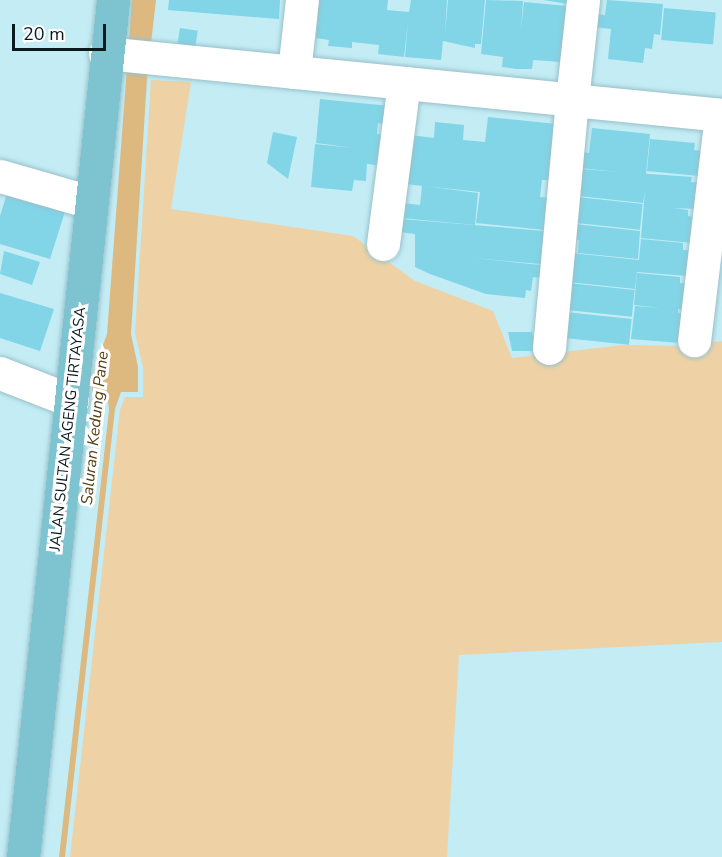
<!DOCTYPE html>
<html>
<head>
<meta charset="utf-8">
<style>
	body { margin:0 }
	#map { position:relative; width:722px; height:857px; overflow:hidden; background:#c3ecf5; font-family:"Nunito Sans",sans-serif }
	div>[style] { position:absolute }
	.green>* { inset:0; background:#eed2a5 }
	.water>* { inset:0; background:#ddb980 }
	.building>* { inset:0; background:#81d5e7; transform-origin:0 0 }
	.roads { filter:drop-shadow(0 0 2px #99c0c9) drop-shadow(0 0 2px #99c0c9) }
	.minor>* { height:33px; margin:-16.5px; padding:0 16.5px; transform-origin:16.5px; border-radius:16.5px; background:#fff }
	.major>* { height:33px; margin:-16.5px; padding:0 16.5px; transform-origin:16.5px; border-radius:16.5px; background:#7dc3d0 }
	span { translate:-50% -50%; white-space:nowrap; text-align:center; line-height:1.15; -webkit-text-stroke:6px #fff; paint-order:stroke }
	.street-label { font-size:15px; color:#09191c }
	.water-label { font-size:16px; color:#594013; font-style:italic }
	.scale { position:absolute; left:12px; top:24px; width:94px; height:27px; box-sizing:border-box; border:3px solid #09191c; border-top:0; padding-left:8px; font-size:18px; line-height:21px; white-space:nowrap; color:#09191c; -webkit-text-stroke:4px #fff; paint-order:stroke }
</style>
</head>
<body>
<div id="map">
	<div class="green">
		<i style="clip-path:polygon(151px 80px,191px 82px,171px 209px,353px 236px,415px 281px,493px 311px,512px 358px,623px 345px,680px 346px,722px 341px,722px 642px,459px 655px,447px 857px,70px 857px,120px 410px,125px 397px,143px 397px,143px 367px,135px 333px)"></i>
	</div>
	<div class="water">
		<i style="clip-path:polygon(132px 0,156px 0,147px 79px,131px 334px,138px 367px,138px 392px,121px 392px,115px 409px,65px 857px,59px 857px,109px 410px,107px 391px,92px 391px,95px 367px,107px 334px)"></i>
	</div>
	<div class="building">
		<i style="clip-path:polygon(169px 0,280px 0,279px 19px,168px 10px)"></i>
		<i style="clip-path:polygon(319px 0,388px 0,387px 10px,409px 12px,411px 0,447px 0,445px 35px,448px 0,485px 0,481px 44px,475px 44px,475px 48px,443px 41px,441px 60px,405px 57px,408px 21px,404px 57px,378px 54px,379px 45px,352px 42px,352px 48px,328px 46px,329px 40px,316px 38px)"></i>
		<i style="clip-path:polygon(486px 0,523px 1px,521px 30px,524px 2px,567px 6px,561px 62px,533px 60px,532px 69px,517px 69px,502px 67px,503px 57px,481px 54px)"></i>
		<i style="clip-path:polygon(543px 0,569px 0,568px 4px)"></i>
		<i style="clip-path:polygon(607px 0,663px 4px,660px 35px,654px 34px,652px 49px,645px 48px,643px 63px,608px 59px,611px 29px,593px 27px,594px 14px,605px 15px)"></i>
		<i style="left:664px;top:8px;width:52px;height:32px;rotate:5deg"></i>
		<i style="left:180px;top:28px;width:18px;height:16px;rotate:9deg"></i>
		<i style="clip-path:polygon(320px 99px,390px 106px,388px 125px,378px 123px,377px 134px,387px 135px,383px 166px,367px 164px,366px 181px,354px 180px,352px 191px,311px 187px,315px 144px,354px 148px,316px 143px)"></i>
		<i style="clip-path:polygon(488px 117px,557px 124px,551px 180px,542px 180px,540px 197px,549px 198px,545px 230px,476px 223px,480px 192px,425px 186px,478px 193px,475px 225px,401px 218px,403px 203px,420px 205px,422px 186px,406px 184px,411px 135px,434px 138px,435px 122px,464px 125px,463px 140px,485px 142px)"></i>
		<i style="clip-path:polygon(592px 128px,650px 134px,646px 175px,580px 168px,582px 152px,589px 153px)"></i>
		<i style="clip-path:polygon(273px 132px,297px 137px,288px 179px,267px 163px)"></i>
		<i style="clip-path:polygon(650px 139px,695px 143px,694px 150px,702px 151px,699px 176px,647px 171px)"></i>
		<i style="clip-path:polygon(580px 169px,692px 177px,691px 182px,699px 183px,696px 209px,674px 208px,688px 210px,688px 216px,694px 217px,692px 243px,641px 238px,645px 190px,643px 203px,578px 196px)"></i>
		<i style="clip-path:polygon(10px 184px,68px 202px,50px 259px,0 244px,0 216px)"></i>
		<i style="left:577px;top:197px;width:66px;height:26px;rotate:6deg"></i>
		<i style="clip-path:polygon(401px 219px,545px 231px,541px 264px,472px 258px,541px 265px,540px 278px,533px 277px,531px 291px,526px 290px,525px 298px,486px 294px,430px 274px,415px 267px,415px 234px,400px 232px)"></i>
		<i style="clip-path:polygon(574px 224px,640px 231px,638px 259px,578px 253px,579px 240px,573px 239px)"></i>
		<i style="clip-path:polygon(641px 239px,683px 243px,683px 250px,689px 250px,687px 276px,637px 272px,635px 289px,568px 282px,571px 253px,639px 260px)"></i>
		<i style="clip-path:polygon(4px 251px,40px 262px,32px 285px,0 274px)"></i>
		<i style="clip-path:polygon(637px 273px,680px 277px,680px 283px,687px 283px,684px 310px,678px 309px,678px 313px,683px 314px,680px 343px,631px 339px,635px 306px,661px 308px,634px 305px)"></i>
		<i style="left:568px;top:283px;width:67px;height:27px;rotate:6deg"></i>
		<i style="clip-path:polygon(0 293px,54px 309px,40px 351px,0 338px)"></i>
		<i style="left:565px;top:312px;width:67px;height:26px;rotate:6deg"></i>
		<i style="clip-path:polygon(508px 332px,532px 332px,536px 351px,512px 351px)"></i>
	</div>
	<div class="roads">
		<div class="minor">
			<i style="left:105px;top:53px;width:469px;rotate:5.7deg"></i>
			<i style="left:572px;top:100px;width:101px;rotate:-83.7deg"></i>
			<i style="left:294px;top:72px;width:72px;rotate:-83.7deg"></i>
			<i style="left:0;top:176px;width:94px;rotate:16.1deg"></i>
			<i style="left:383px;top:244px;width:162px;rotate:-82.6deg"></i>
			<i style="left:549px;top:348px;width:249px;rotate:-84.7deg"></i>
			<i style="left:572px;top:100px;width:150px;rotate:5.7deg"></i>
			<i style="left:721px;top:115px;width:227px;rotate:96.8deg"></i>
			<i style="left:0;top:373px;width:77px;rotate:21.3deg"></i>
		</div>
		<div class="major">
			<i style="left:23px;top:857px;width:862px;rotate:-84deg"></i>
		</div>
	</div>
	<div class="street-label">
		<span style="left:68px;top:429px;rotate:-84deg">JALAN SULTAN AGENG TIRTAYASA</span>
	</div>
	<div class="water-label">
		<span style="left:95px;top:428px;rotate:-84deg">Saluran Kedung Pane</span>
	</div>
	<div class="scale">20 m</div>
</div>
</body>
</html>
